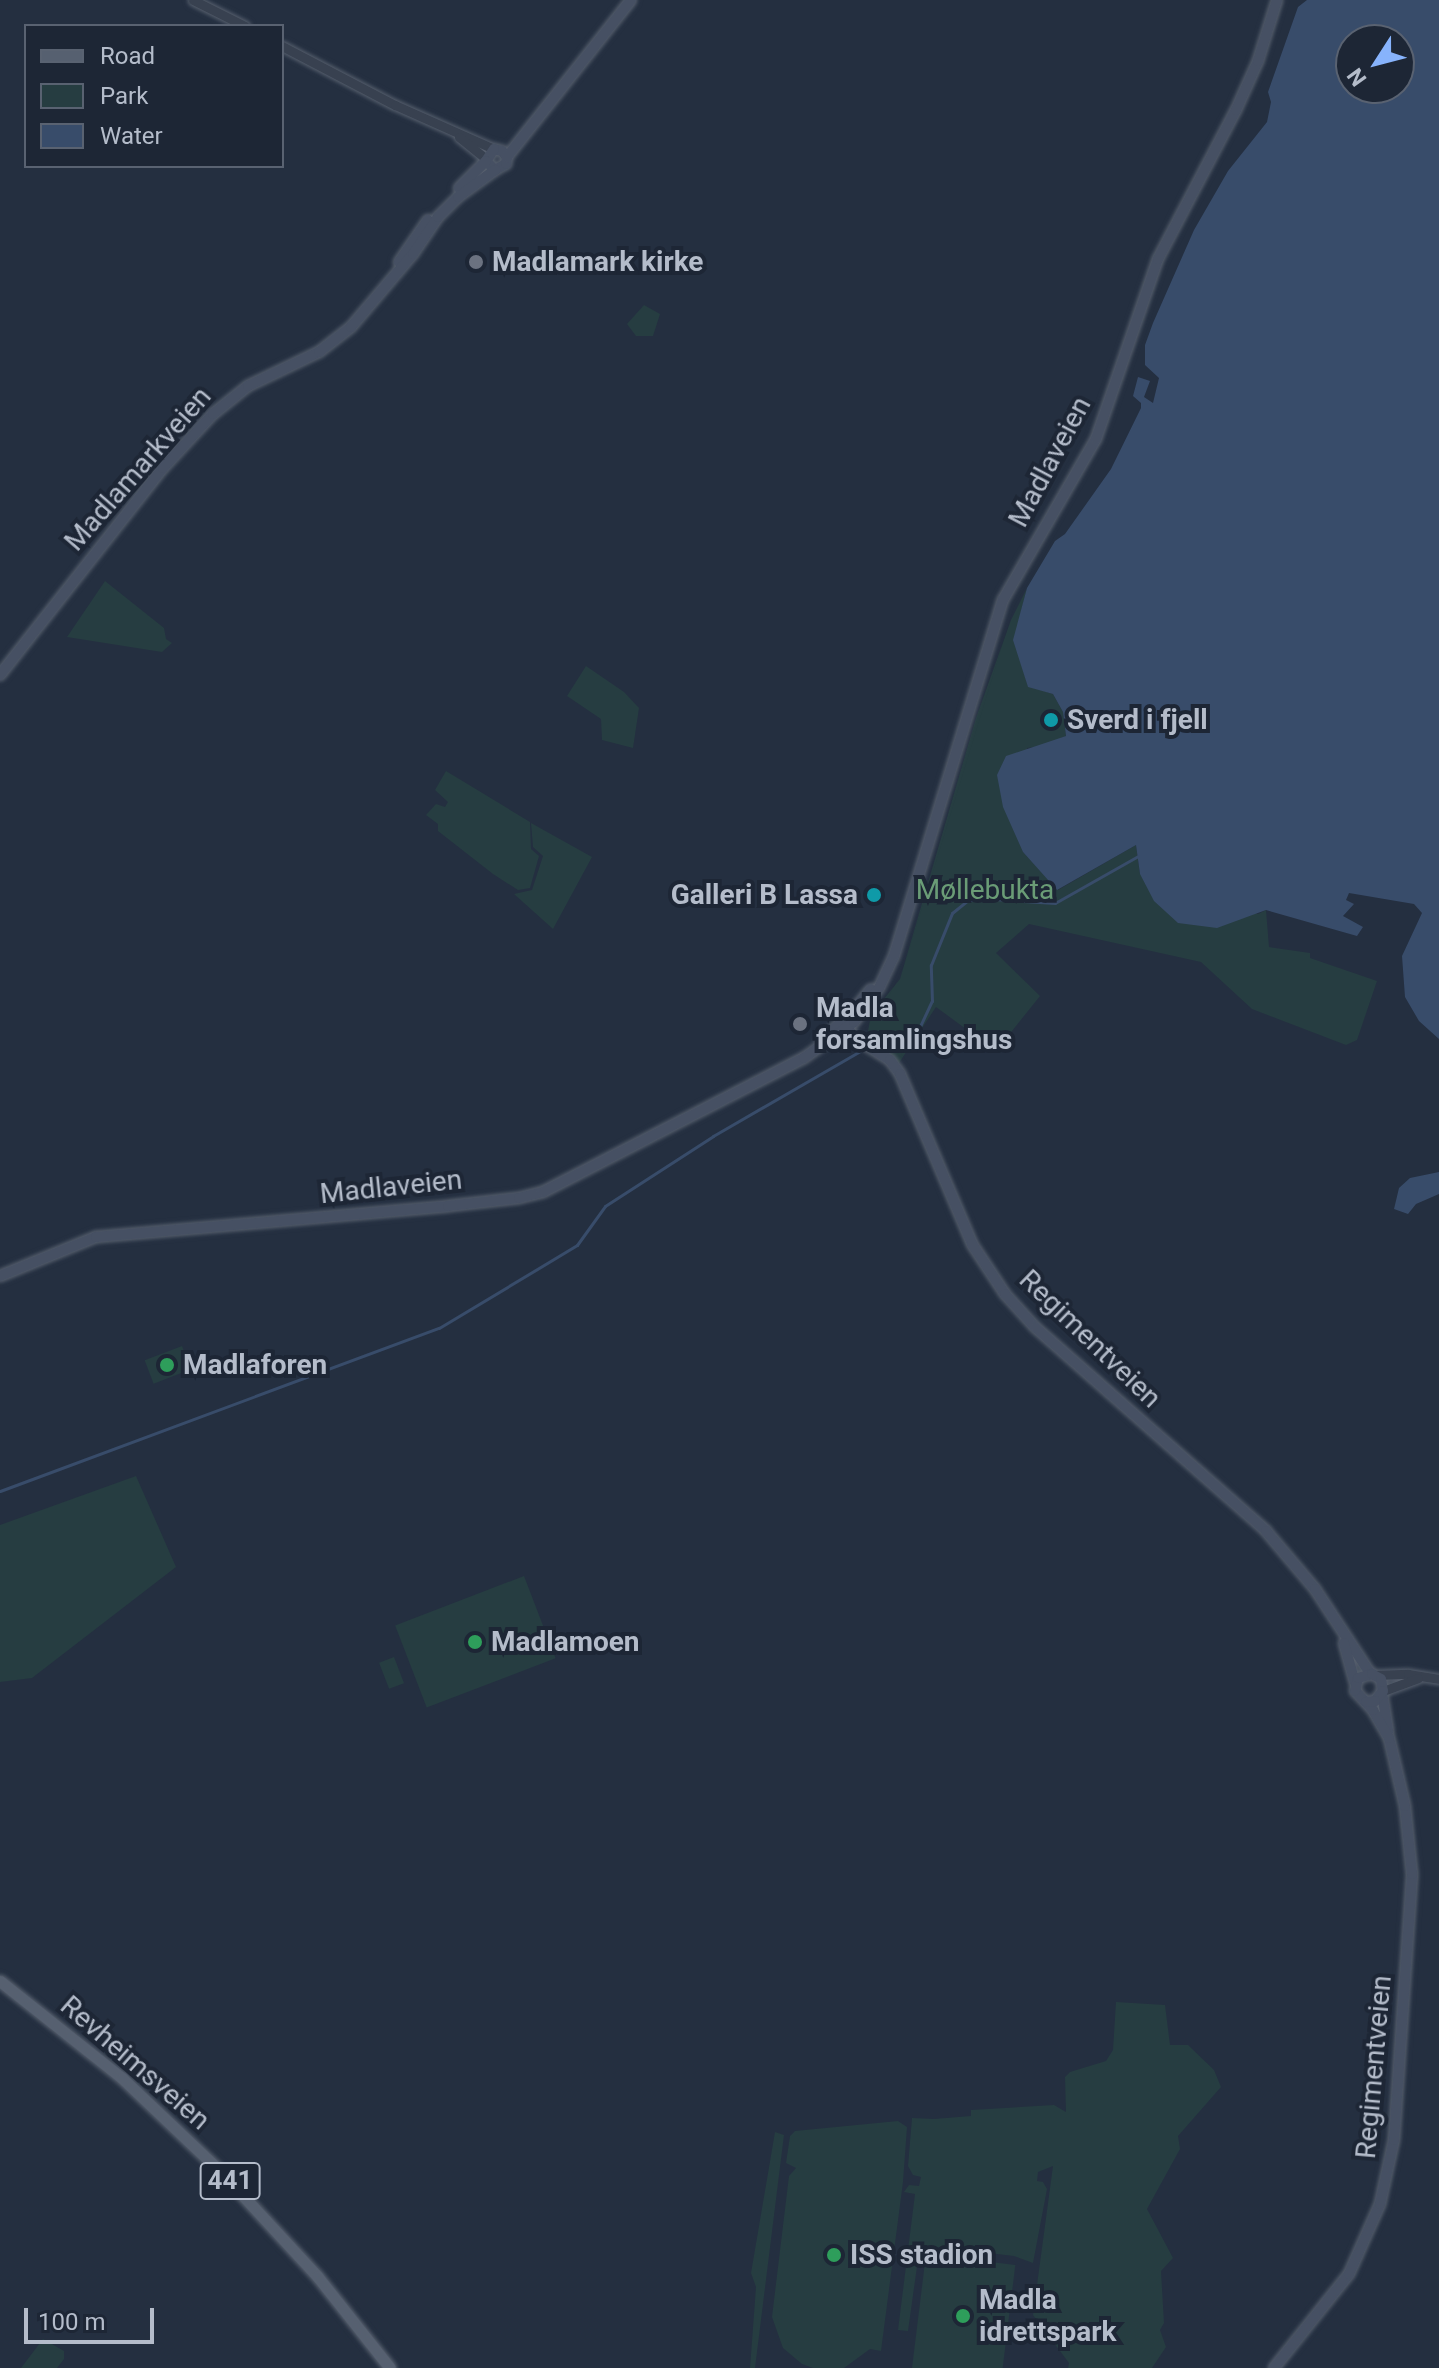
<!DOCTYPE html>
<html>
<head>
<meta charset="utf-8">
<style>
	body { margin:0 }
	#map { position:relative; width:1439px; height:2368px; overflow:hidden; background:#242f40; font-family:Roboto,sans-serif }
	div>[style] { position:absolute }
	.green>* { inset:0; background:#263d41; transform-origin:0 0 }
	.water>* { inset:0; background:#384c6a }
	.stream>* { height:3px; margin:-1.5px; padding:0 1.5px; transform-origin:1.5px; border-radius:1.5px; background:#384c6a }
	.roads { filter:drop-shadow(0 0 2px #565f6d) drop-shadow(0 0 2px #565f6d) }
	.tertiary>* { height:9px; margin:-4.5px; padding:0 4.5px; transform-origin:4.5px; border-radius:4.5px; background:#384150 }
	.secondary>* { height:10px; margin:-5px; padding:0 5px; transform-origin:5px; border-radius:5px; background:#465063 }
	.primary>* { height:11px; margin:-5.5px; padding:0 5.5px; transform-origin:5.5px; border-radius:5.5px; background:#566070 }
	.dots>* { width:22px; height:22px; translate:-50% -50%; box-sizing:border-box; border:4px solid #1d2635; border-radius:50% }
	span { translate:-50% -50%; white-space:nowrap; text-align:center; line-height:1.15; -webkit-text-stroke:8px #1d2635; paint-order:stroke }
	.shield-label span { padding:2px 6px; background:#1d2635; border:2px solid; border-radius:6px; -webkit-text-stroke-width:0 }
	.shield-label { font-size:26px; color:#b4bcca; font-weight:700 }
	.poi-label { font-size:28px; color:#b4bcca; font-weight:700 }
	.left { translate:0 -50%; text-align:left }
	.right { translate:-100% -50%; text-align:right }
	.street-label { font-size:28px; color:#b4bcca }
	.park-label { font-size:28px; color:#6a9c76 }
	.legend { position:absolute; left:24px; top:24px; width:260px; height:144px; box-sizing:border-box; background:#1d2635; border:2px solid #596271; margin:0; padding:10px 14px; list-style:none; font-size:24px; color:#b4bcca }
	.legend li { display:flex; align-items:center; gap:16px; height:40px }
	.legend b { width:40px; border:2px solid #596271 }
	.north { position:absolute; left:1335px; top:24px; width:80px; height:80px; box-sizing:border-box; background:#1d2635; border:2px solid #596271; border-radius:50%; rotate:234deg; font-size:22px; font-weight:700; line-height:32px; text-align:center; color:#b4bcca }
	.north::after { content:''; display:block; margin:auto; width:28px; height:36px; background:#87b3fc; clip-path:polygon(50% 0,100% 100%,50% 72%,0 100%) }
	.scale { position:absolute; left:24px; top:2308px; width:130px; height:36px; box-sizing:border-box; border:4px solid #b4bcca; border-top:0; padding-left:10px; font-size:24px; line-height:28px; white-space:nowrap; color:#b4bcca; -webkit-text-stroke:6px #1d2635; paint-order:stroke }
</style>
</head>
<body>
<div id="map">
	<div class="green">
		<i style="clip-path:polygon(644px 305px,660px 314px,653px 336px,636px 336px,627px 324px)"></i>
		<i style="clip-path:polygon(105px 581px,164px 628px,166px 639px,172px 643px,162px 652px,67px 637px)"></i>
		<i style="clip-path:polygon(1027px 588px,1014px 640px,1028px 686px,1053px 694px,1063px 712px,1066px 736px,1044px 746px,1027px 748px,1023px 852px,1058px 890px,1136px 845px,1140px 874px,1258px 914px,1266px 910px,1269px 947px,1310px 953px,1310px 958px,1377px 981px,1357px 1040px,1346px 1045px,1252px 1009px,1201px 962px,1029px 924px,996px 953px,1040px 996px,996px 1051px,936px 1007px,899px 1063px,868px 1031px,871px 1015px,900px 979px,976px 718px,1011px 620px)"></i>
		<i style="clip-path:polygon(586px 666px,624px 692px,639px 708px,633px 748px,602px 740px,601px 719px,567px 696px)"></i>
		<i style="clip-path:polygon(446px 771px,530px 822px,531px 849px,539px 856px,530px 888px,518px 890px,493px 874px,438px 831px,438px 824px,426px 815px,436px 804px,445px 807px,448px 802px,435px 790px)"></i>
		<i style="clip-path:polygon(531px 823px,592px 857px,553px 929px,514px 894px,532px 890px,543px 856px,533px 847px)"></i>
		<i style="left:182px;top:1346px;width:25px;height:40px;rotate:69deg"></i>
		<i style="clip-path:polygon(136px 1476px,176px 1567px,32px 1678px,0 1682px,0 1525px)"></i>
		<i style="left:524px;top:1576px;width:88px;height:138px;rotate:69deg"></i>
		<i style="left:394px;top:1657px;width:28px;height:16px;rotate:69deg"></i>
		<i style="clip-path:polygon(1116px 2002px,1165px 2005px,1170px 2045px,1188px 2045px,1214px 2070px,1221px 2087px,1178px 2136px,1180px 2149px,1147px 2209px,1173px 2258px,1161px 2271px,1164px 2323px,1160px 2330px,1166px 2347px,1152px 2368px,1068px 2368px,1069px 2363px,1033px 2315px,1053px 2166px,1038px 2172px,1037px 2181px,1043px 2182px,1047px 2189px,1033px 2263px,1014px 2256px,920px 2245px,908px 2331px,898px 2330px,915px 2194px,904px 2192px,909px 2185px,919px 2186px,921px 2177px,913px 2175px,908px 2166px,912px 2118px,934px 2119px,971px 2116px,971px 2110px,1054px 2105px,1066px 2112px,1065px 2077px,1070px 2072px,1106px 2061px,1113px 2050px)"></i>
		<i style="clip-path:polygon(898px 2121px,907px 2127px,903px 2182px,881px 2351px,870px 2349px,844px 2368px,813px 2368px,802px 2364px,783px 2348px,772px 2317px,789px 2176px,796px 2168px,786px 2163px,790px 2136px,795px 2131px)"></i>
		<i style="clip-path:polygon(775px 2132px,784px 2135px,755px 2368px,750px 2368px,756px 2287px,751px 2273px)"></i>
		<i style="left:926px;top:2254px;width:90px;height:115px;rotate:7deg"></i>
		<i style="clip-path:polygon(43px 2339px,64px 2351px,64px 2359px,57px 2368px,21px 2368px)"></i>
	</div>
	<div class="water">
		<i style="clip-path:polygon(evenodd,1307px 0,1439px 0,1439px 1039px,1419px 1021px,1405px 997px,1402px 956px,1422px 913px,1414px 904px,1349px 893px,1346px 900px,1354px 904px,1343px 916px,1363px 927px,1357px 936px,1266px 910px,1217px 928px,1178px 923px,1154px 901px,1140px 874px,1136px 845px,1057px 890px,1023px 852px,1003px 807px,997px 775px,1006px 756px,1066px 736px,1063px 712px,1053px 694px,1028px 687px,1013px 640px,1027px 588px,1055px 541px,1065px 534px,1111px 469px,1141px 408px,1141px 403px,1133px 396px,1138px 377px,1150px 381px,1144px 397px,1153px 403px,1159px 378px,1145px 365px,1145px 345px,1153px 323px,1194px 230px,1228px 171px,1267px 122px,1271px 102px,1268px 92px,1298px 7px,1307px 0,1351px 40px,1399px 40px,1399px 88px,1351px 88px,1351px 40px)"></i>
		<i style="clip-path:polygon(1439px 1172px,1439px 1194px,1416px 1204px,1408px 1214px,1394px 1209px,1399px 1188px,1410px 1178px)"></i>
	</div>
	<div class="stream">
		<i style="left:915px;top:1037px;width:40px;rotate:-65deg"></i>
		<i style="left:932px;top:1001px;width:36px;rotate:-92deg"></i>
		<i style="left:931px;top:965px;width:56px;rotate:-68deg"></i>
		<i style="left:952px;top:913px;width:19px;rotate:-39deg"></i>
		<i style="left:967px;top:901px;width:12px;rotate:-14deg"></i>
		<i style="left:979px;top:898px;width:76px;rotate:3.8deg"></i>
		<i style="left:1055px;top:903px;width:95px;rotate:-29.5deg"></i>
		<i style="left:0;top:1491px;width:468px;rotate:-20.4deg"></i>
		<i style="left:439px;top:1328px;width:161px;rotate:-31deg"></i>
		<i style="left:577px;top:1245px;width:48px;rotate:-54.3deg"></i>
		<i style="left:605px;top:1206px;width:129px;rotate:-32.9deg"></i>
		<i style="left:713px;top:1136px;width:170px;rotate:-30deg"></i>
	</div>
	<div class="roads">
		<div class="tertiary">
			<i style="left:193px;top:0;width:58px;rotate:26.6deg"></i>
			<i style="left:282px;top:46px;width:127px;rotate:27.6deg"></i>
			<i style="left:395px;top:105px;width:108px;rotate:24deg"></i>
			<i style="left:459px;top:137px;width:35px;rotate:39deg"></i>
			<i style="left:1375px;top:1675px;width:33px;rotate:-2deg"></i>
			<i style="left:1408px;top:1674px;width:31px;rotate:9deg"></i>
			<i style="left:1383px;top:1691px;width:37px;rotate:-20deg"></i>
		</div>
		<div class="secondary">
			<i style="left:507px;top:157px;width:8px;rotate:-130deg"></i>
			<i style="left:502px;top:151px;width:8px;rotate:-166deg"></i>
			<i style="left:494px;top:149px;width:14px;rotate:124deg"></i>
			<i style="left:486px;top:161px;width:13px;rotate:45deg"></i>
			<i style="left:495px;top:170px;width:13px;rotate:-29deg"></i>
			<i style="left:506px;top:164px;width:7px;rotate:-82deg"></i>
			<i style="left:507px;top:157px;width:200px;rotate:-51.7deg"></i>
			<i style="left:459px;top:188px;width:38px;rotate:-45deg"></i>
			<i style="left:399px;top:262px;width:51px;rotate:-55.4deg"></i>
			<i style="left:0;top:675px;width:263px;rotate:-51.8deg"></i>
			<i style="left:163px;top:468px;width:74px;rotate:-47.2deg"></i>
			<i style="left:213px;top:414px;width:45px;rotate:-38.7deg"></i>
			<i style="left:248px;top:386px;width:79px;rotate:-25.6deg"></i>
			<i style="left:319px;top:352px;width:41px;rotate:-38deg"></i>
			<i style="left:351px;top:327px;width:96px;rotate:-49.7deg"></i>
			<i style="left:413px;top:254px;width:45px;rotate:-56deg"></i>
			<i style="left:438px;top:217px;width:28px;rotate:-45deg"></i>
			<i style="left:458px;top:197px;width:46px;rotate:-36.1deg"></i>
			<i style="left:843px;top:1022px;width:20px;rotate:53deg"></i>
			<i style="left:855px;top:1038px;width:41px;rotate:32.2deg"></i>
			<i style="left:890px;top:1060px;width:17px;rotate:54deg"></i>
			<i style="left:900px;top:1074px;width:185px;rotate:67deg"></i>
			<i style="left:972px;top:1244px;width:60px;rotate:56.6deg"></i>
			<i style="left:1005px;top:1294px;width:45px;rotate:47.7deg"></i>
			<i style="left:1035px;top:1327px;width:308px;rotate:41.4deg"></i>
			<i style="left:1266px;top:1531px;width:76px;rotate:49.8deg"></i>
			<i style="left:1315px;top:1589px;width:100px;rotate:56.8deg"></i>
			<i style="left:821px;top:1040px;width:38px;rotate:-41deg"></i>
			<i style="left:850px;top:1015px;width:33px;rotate:-51deg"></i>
			<i style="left:0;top:1276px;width:104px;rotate:-22.1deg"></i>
			<i style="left:96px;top:1237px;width:353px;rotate:-5deg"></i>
			<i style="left:448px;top:1206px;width:71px;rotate:-6.4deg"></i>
			<i style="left:519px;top:1198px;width:25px;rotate:-14deg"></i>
			<i style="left:543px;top:1192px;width:293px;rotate:-27.2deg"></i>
			<i style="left:804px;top:1058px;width:62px;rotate:-35.8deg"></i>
			<i style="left:854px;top:1022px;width:42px;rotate:-53.7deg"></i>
			<i style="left:879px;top:988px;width:35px;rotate:-65deg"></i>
			<i style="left:894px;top:956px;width:372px;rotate:-73deg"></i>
			<i style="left:1003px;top:600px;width:186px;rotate:-60deg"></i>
			<i style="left:1096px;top:439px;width:190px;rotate:-71deg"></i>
			<i style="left:1158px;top:259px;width:168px;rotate:-62.4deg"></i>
			<i style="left:1236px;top:110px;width:54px;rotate:-65.8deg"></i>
			<i style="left:1258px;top:61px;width:64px;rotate:-72.7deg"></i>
			<i style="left:1344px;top:1643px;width:41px;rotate:74.6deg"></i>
			<i style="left:1382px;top:1693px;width:39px;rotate:81deg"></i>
			<i style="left:1274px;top:2368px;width:120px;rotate:-51.4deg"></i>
			<i style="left:1349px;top:2274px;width:77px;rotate:-66.1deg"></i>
			<i style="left:1380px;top:2204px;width:66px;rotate:-77.7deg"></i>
			<i style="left:1394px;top:2140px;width:267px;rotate:-86.1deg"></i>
			<i style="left:1412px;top:1874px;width:68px;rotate:-95.9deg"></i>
			<i style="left:1405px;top:1806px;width:70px;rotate:-103.2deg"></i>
			<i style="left:1389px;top:1738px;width:32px;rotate:-120deg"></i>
			<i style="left:1373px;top:1710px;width:26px;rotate:-133deg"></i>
			<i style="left:1355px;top:1691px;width:13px;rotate:-77deg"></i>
			<i style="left:1358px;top:1678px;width:15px;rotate:-16deg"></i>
			<i style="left:1372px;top:1674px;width:10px;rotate:29deg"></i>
			<i style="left:1381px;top:1679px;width:12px;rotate:81deg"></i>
			<i style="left:1383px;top:1691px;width:13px;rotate:129deg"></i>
			<i style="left:1375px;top:1701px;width:9px;rotate:174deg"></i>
		</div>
		<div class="primary">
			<i style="left:0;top:1981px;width:156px;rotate:38.5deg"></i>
			<i style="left:122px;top:2078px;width:139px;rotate:43.5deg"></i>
			<i style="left:223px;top:2174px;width:139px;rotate:47.3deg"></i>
			<i style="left:317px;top:2276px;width:117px;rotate:51.6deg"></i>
		</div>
	</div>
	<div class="dots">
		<i style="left:476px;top:262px;background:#6b7280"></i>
		<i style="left:1051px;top:720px;background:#0f9aa8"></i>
		<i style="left:874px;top:895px;background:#0f9aa8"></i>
		<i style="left:800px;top:1024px;background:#6b7280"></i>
		<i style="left:167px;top:1365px;background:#2e9e5b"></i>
		<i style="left:475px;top:1642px;background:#2e9e5b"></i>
		<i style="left:834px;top:2255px;background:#2e9e5b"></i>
		<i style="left:963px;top:2316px;background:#2e9e5b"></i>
	</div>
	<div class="shield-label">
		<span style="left:230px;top:2181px">441</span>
	</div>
	<div class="poi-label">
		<span class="left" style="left:492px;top:262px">Madlamark kirke</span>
		<span class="left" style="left:1067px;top:720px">Sverd i fjell</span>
		<span class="right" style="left:858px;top:895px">Galleri B Lassa</span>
		<span class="left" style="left:816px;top:1024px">Madla<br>forsamlingshus</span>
		<span class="left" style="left:183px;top:1365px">Madlaforen</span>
		<span class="left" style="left:491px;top:1642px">Madlamoen</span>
		<span class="left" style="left:850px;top:2255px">ISS stadion</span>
		<span class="left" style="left:979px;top:2316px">Madla<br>idrettspark</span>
	</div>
	<div class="street-label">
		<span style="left:1050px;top:462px;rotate:-62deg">Madlaveien</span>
		<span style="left:138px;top:469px;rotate:-49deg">Madlamarkveien</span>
		<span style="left:391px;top:1187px;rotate:-6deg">Madlaveien</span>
		<span style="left:1090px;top:1339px;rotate:44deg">Regimentveien</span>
		<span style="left:135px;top:2063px;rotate:41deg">Revheimsveien</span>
		<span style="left:1374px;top:2067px;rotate:-85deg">Regimentveien</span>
	</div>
	<div class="park-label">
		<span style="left:985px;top:890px">Møllebukta</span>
	</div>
	<ul class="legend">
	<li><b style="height:10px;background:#566070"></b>Road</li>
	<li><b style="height:22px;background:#263d41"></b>Park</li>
	<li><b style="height:22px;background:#384c6a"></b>Water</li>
	</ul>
	<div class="north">N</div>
	<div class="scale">100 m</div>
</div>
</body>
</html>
